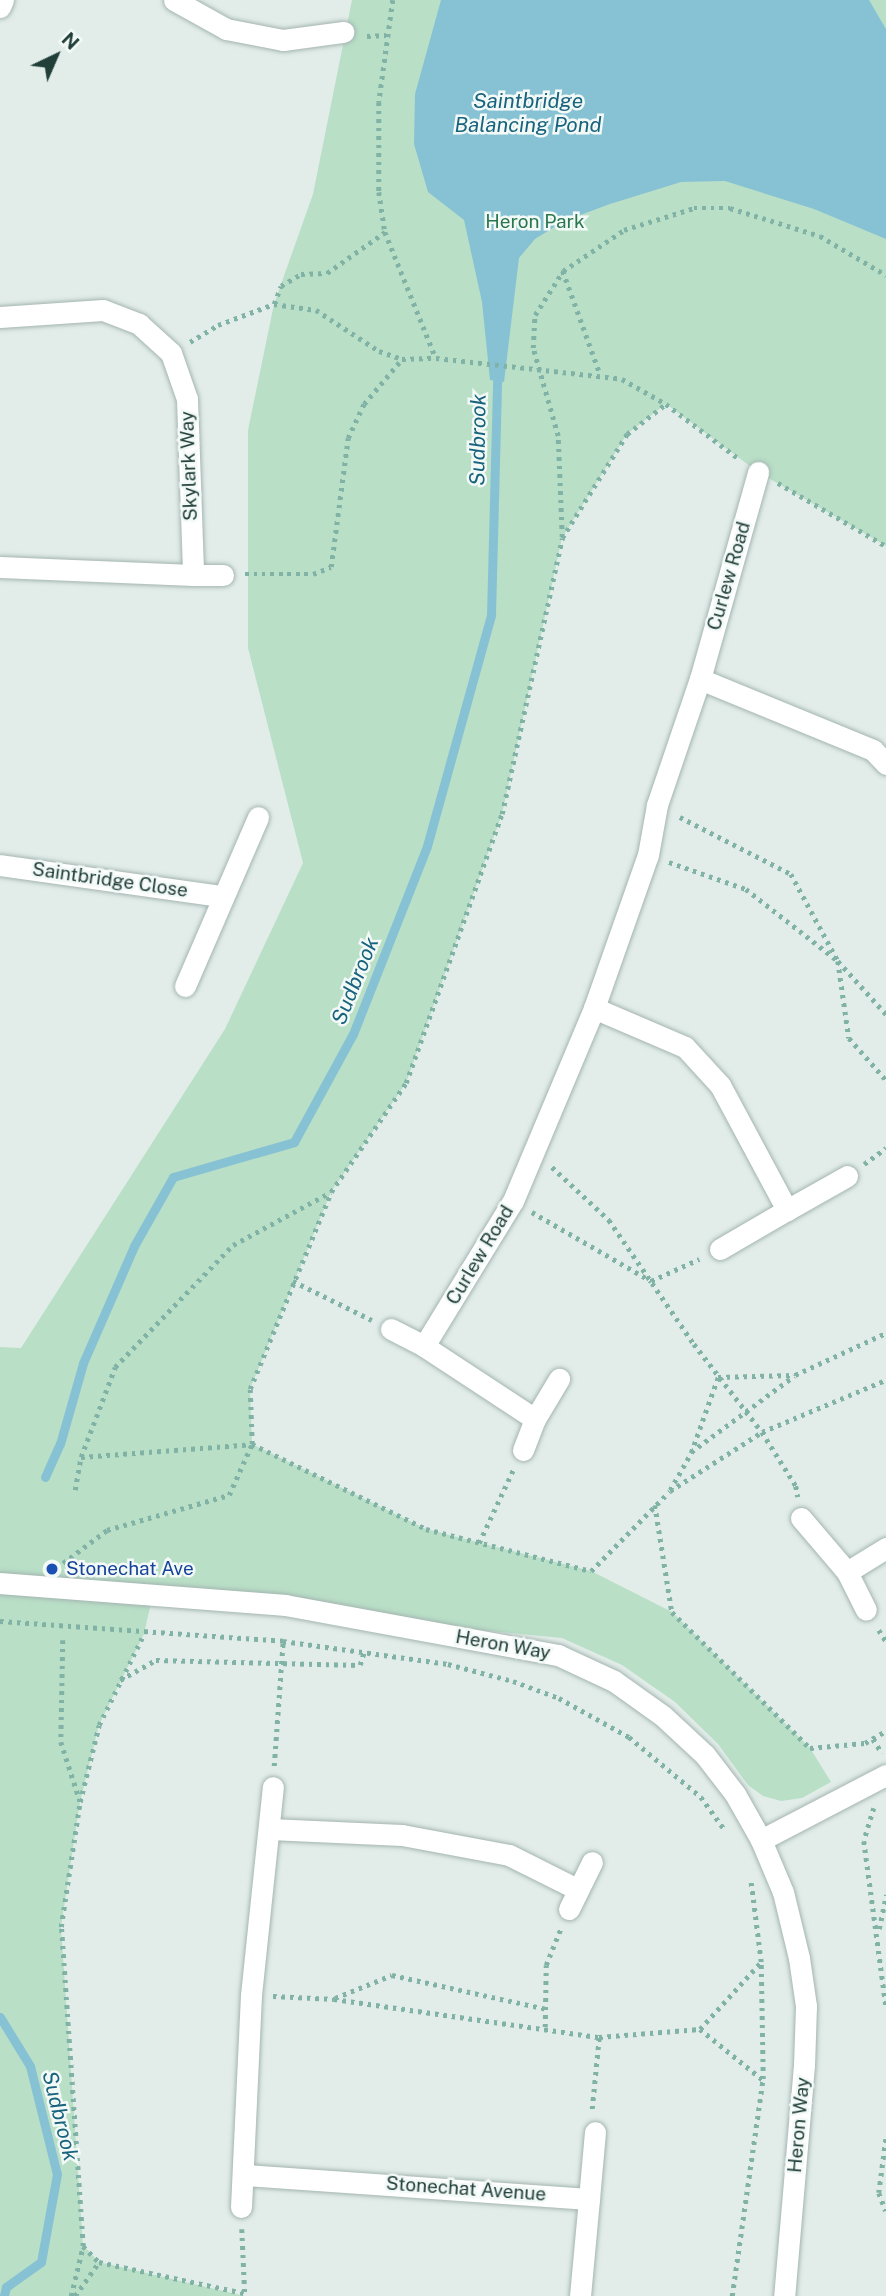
<!DOCTYPE html>
<html>
<head>
<meta charset="utf-8">
<style>
	body { margin:0 }
	#map { position:relative; width:886px; height:2296px; overflow:hidden; background:#e2ede9; font-family:"Public Sans",sans-serif }
	div>[style] { position:absolute }
	.green>* { inset:0; background:#b9dfc7 }
	.water>* { inset:0; background:#87c2d4 }
	.stream>* { height:9px; margin:-4.5px; padding:0 4.5px; transform-origin:4.5px; border-radius:4.5px; background:#87c2d4 }
	.path>* { height:4.5px; margin-top:-2.25px; transform-origin:0; background:repeating-linear-gradient(90deg,#81b2a6 0 3.5px,transparent 0 8.5px) }
	.roads { filter:drop-shadow(0 0 2px #a4b5b1) drop-shadow(0 0 2px #a4b5b1) }
	.minor>* { height:21px; margin:-10.5px; padding:0 10.5px; transform-origin:10.5px; border-radius:10.5px; background:#fff }
	.dots>* { width:19px; height:19px; translate:-50% -50%; box-sizing:border-box; border:4px solid #f2f9f6; border-radius:50% }
	span { translate:-50% -50%; white-space:nowrap; text-align:center; line-height:1.15; -webkit-text-stroke:5px #f2f9f6; paint-order:stroke }
	.park-label { font-size:19px; color:#29774e }
	.street-label { font-size:19px; color:#213e39 }
	.transit-label { font-size:19px; color:#164399 }
	.left { translate:0 -50%; text-align:left }
	.water-label { font-size:21px; color:#18637d; font-style:italic }
	.north { position:absolute; left:21px; top:21px; width:70px; height:70px; -webkit-text-stroke:5px #f2f9f6; paint-order:stroke; rotate:44deg; font-size:19px; font-weight:700; line-height:28px; text-align:center; color:#213e39 }
	.north::after { content:''; display:block; margin:auto; width:24px; height:32px; background:#213e39; clip-path:polygon(50% 0,100% 100%,50% 72%,0 100%) }
</style>
</head>
<body>
<div id="map">
	<div class="green">
		<i style="clip-path:polygon(352px 0,886px 0,886px 546px,758px 472px,666px 404px,627px 434px,562px 538px,502px 814px,406px 1083px,331px 1192px,250px 1389px,252px 1444px,426px 1529px,591px 1571px,672px 1612px,810px 1748px,831px 1782px,802px 1798px,781px 1801px,763px 1796px,748px 1785px,718px 1744px,675px 1702px,622px 1665px,562px 1638px,152px 1598px,144px 1634px,99px 1725px,80px 1802px,61px 1927px,83px 2245px,99px 2262px,245px 2296px,0 2296px,0 1347px,21px 1348px,225px 1029px,303px 863px,248px 648px,248px 430px,274px 304px,313px 194px)"></i>
	</div>
	<div class="water">
		<i style="clip-path:polygon(441px 0,869px 0,886px 29px,886px 239px,814px 209px,725px 181px,681px 182px,610px 204px,564px 221px,535px 239px,519px 258px,504px 382px,490px 380px,482px 302px,464px 220px,428px 192px,414px 144px,415px 94px)"></i>
	</div>
	<div class="stream">
		<i style="left:45px;top:1477px;width:36px;rotate:-66deg"></i>
		<i style="left:60px;top:1444px;width:84px;rotate:-74.1deg"></i>
		<i style="left:83px;top:1363px;width:128px;rotate:-66.4deg"></i>
		<i style="left:134px;top:1246px;width:79px;rotate:-60.5deg"></i>
		<i style="left:173px;top:1177px;width:126px;rotate:-16.1deg"></i>
		<i style="left:294px;top:1142px;width:123px;rotate:-61.4deg"></i>
		<i style="left:353px;top:1034px;width:202px;rotate:-68.5deg"></i>
		<i style="left:427px;top:846px;width:240px;rotate:-74.5deg"></i>
		<i style="left:491px;top:615px;width:234px;rotate:-88.5deg"></i>
		<i style="left:0;top:2017px;width:57px;rotate:58.5deg"></i>
		<i style="left:30px;top:2066px;width:111px;rotate:76deg"></i>
		<i style="left:57px;top:2174px;width:89px;rotate:100.3deg"></i>
		<i style="left:41px;top:2262px;width:43px;rotate:144.5deg"></i>
		<i style="left:6px;top:2287px;width:9px;rotate:103deg"></i>
	</div>
	<div class="path">
		<i style="left:393px;top:0;width:103px;rotate:97.8deg"></i>
		<i style="left:379px;top:102px;width:90px;rotate:90deg"></i>
		<i style="left:379px;top:192px;width:40px;rotate:81.5deg"></i>
		<i style="left:385px;top:232px;width:136px;rotate:68deg"></i>
		<i style="left:367px;top:36px;width:19px;rotate:-3deg"></i>
		<i style="left:563px;top:271px;width:109px;rotate:70.2deg"></i>
		<i style="left:274px;top:304px;width:19px;rotate:-69deg"></i>
		<i style="left:281px;top:286px;width:23px;rotate:-31deg"></i>
		<i style="left:301px;top:274px;width:26px;rotate:-2deg"></i>
		<i style="left:327px;top:273px;width:71px;rotate:-35.3deg"></i>
		<i style="left:190px;top:342px;width:33px;rotate:-31deg"></i>
		<i style="left:218px;top:325px;width:60px;rotate:-20.6deg"></i>
		<i style="left:274px;top:304px;width:42px;rotate:8.1deg"></i>
		<i style="left:316px;top:310px;width:75px;rotate:33.1deg"></i>
		<i style="left:379px;top:351px;width:24px;rotate:19deg"></i>
		<i style="left:402px;top:359px;width:34px;rotate:-2deg"></i>
		<i style="left:436px;top:358px;width:187px;rotate:6.4deg"></i>
		<i style="left:622px;top:379px;width:51px;rotate:29.6deg"></i>
		<i style="left:666px;top:404px;width:90px;rotate:36.9deg"></i>
		<i style="left:778px;top:483px;width:125px;rotate:30.3deg"></i>
		<i style="left:562px;top:537px;width:101px;rotate:-92.3deg"></i>
		<i style="left:558px;top:436px;width:91px;rotate:-105.9deg"></i>
		<i style="left:533px;top:348px;width:33px;rotate:-87deg"></i>
		<i style="left:535px;top:315px;width:52px;rotate:-57.5deg"></i>
		<i style="left:563px;top:271px;width:73px;rotate:-33.9deg"></i>
		<i style="left:624px;top:230px;width:73px;rotate:-17.4deg"></i>
		<i style="left:694px;top:208px;width:36px"></i>
		<i style="left:730px;top:208px;width:94px;rotate:17.3deg"></i>
		<i style="left:820px;top:236px;width:77px;rotate:30.6deg"></i>
		<i style="left:245px;top:574px;width:68px"></i>
		<i style="left:313px;top:574px;width:19px;rotate:-21deg"></i>
		<i style="left:331px;top:567px;width:130px;rotate:-82.5deg"></i>
		<i style="left:348px;top:438px;width:38px;rotate:-65deg"></i>
		<i style="left:364px;top:404px;width:59px;rotate:-49.8deg"></i>
		<i style="left:680px;top:817px;width:125px;rotate:27.2deg"></i>
		<i style="left:791px;top:874px;width:99px;rotate:61.6deg"></i>
		<i style="left:838px;top:961px;width:78px;rotate:81.9deg"></i>
		<i style="left:849px;top:1038px;width:56px;rotate:48.6deg"></i>
		<i style="left:669px;top:862px;width:82px;rotate:19.3deg"></i>
		<i style="left:746px;top:889px;width:117px;rotate:38deg"></i>
		<i style="left:838px;top:961px;width:72px;rotate:47.8deg"></i>
		<i style="left:864px;top:1164px;width:27px;rotate:-36deg"></i>
		<i style="left:552px;top:1167px;width:78px;rotate:42.9deg"></i>
		<i style="left:609px;top:1220px;width:150px;rotate:55.6deg"></i>
		<i style="left:694px;top:1344px;width:111px;rotate:52.3deg"></i>
		<i style="left:762px;top:1432px;width:64px;rotate:57.8deg"></i>
		<i style="left:796px;top:1486px;width:11px;rotate:80deg"></i>
		<i style="left:532px;top:1212px;width:138px;rotate:30.1deg"></i>
		<i style="left:651px;top:1281px;width:53px;rotate:-24.6deg"></i>
		<i style="left:293px;top:1281px;width:88px;rotate:26.3deg"></i>
		<i style="left:691px;top:1452px;width:128px;rotate:-36.4deg"></i>
		<i style="left:81px;top:1457px;width:171px;rotate:-4.3deg"></i>
		<i style="left:252px;top:1444px;width:194px;rotate:26deg"></i>
		<i style="left:426px;top:1529px;width:170px;rotate:14.3deg"></i>
		<i style="left:591px;top:1571px;width:112px;rotate:-45.4deg"></i>
		<i style="left:670px;top:1491px;width:109px;rotate:-32.7deg"></i>
		<i style="left:762px;top:1432px;width:134px;rotate:-22.8deg"></i>
		<i style="left:75px;top:1490px;width:34px;rotate:-80deg"></i>
		<i style="left:81px;top:1457px;width:96px;rotate:-69.3deg"></i>
		<i style="left:115px;top:1367px;width:170px;rotate:-46deg"></i>
		<i style="left:233px;top:1245px;width:111px;rotate:-28.4deg"></i>
		<i style="left:670px;top:1490px;width:43px;rotate:-60.4deg"></i>
		<i style="left:691px;top:1453px;width:81px;rotate:-70.4deg"></i>
		<i style="left:718px;top:1377px;width:77px;rotate:-1.5deg"></i>
		<i style="left:795px;top:1375px;width:100px;rotate:-24.8deg"></i>
		<i style="left:655px;top:1505px;width:108px;rotate:81deg"></i>
		<i style="left:672px;top:1612px;width:194px;rotate:44.6deg"></i>
		<i style="left:810px;top:1748px;width:55px;rotate:-5.2deg"></i>
		<i style="left:865px;top:1743px;width:24px;rotate:-30deg"></i>
		<i style="left:479px;top:1543px;width:81px;rotate:-65deg"></i>
		<i style="left:63px;top:1563px;width:55px;rotate:-36.9deg"></i>
		<i style="left:107px;top:1530px;width:127px;rotate:-16deg"></i>
		<i style="left:229px;top:1495px;width:56px;rotate:-65.7deg"></i>
		<i style="left:252px;top:1444px;width:55px;rotate:-92.1deg"></i>
		<i style="left:250px;top:1389px;width:213px;rotate:-67.6deg"></i>
		<i style="left:331px;top:1192px;width:132px;rotate:-55.5deg"></i>
		<i style="left:406px;top:1083px;width:286px;rotate:-70.4deg"></i>
		<i style="left:502px;top:814px;width:282px;rotate:-77.7deg"></i>
		<i style="left:562px;top:538px;width:123px;rotate:-58deg"></i>
		<i style="left:627px;top:434px;width:49px;rotate:-37.6deg"></i>
		<i style="left:0;top:1621px;width:284px;rotate:4deg"></i>
		<i style="left:283px;top:1641px;width:167px;rotate:7.9deg"></i>
		<i style="left:448px;top:1664px;width:67px;rotate:14.7deg"></i>
		<i style="left:513px;top:1681px;width:49px;rotate:20.3deg"></i>
		<i style="left:559px;top:1698px;width:80px;rotate:29.1deg"></i>
		<i style="left:629px;top:1737px;width:94px;rotate:39.8deg"></i>
		<i style="left:701px;top:1797px;width:39px;rotate:54deg"></i>
		<i style="left:879px;top:1630px;width:13px;rotate:58deg"></i>
		<i style="left:63px;top:1640px;width:102px;rotate:91.1deg"></i>
		<i style="left:61px;top:1742px;width:62px;rotate:72.1deg"></i>
		<i style="left:120px;top:1680px;width:41px;rotate:-29.1deg"></i>
		<i style="left:156px;top:1660px;width:204px;rotate:1.4deg"></i>
		<i style="left:360px;top:1665px;width:14px;rotate:-73deg"></i>
		<i style="left:873px;top:1739px;width:17px;rotate:57deg"></i>
		<i style="left:274px;top:1766px;width:125px;rotate:-85.9deg"></i>
		<i style="left:874px;top:1808px;width:34px;rotate:107deg"></i>
		<i style="left:864px;top:1841px;width:166px;rotate:82.4deg"></i>
		<i style="left:879px;top:1929px;width:35px;rotate:-78deg"></i>
		<i style="left:273px;top:1996px;width:61px;rotate:2.8deg"></i>
		<i style="left:334px;top:1999px;width:268px;rotate:8.2deg"></i>
		<i style="left:599px;top:2037px;width:101px;rotate:-4.5deg"></i>
		<i style="left:700px;top:2029px;width:89px;rotate:-47.7deg"></i>
		<i style="left:335px;top:1998px;width:61px;rotate:-22deg"></i>
		<i style="left:392px;top:1975px;width:158px;rotate:12.4deg"></i>
		<i style="left:545px;top:2027px;width:62px;rotate:-89.1deg"></i>
		<i style="left:546px;top:1965px;width:38px;rotate:-68deg"></i>
		<i style="left:700px;top:2029px;width:80px;rotate:38.9deg"></i>
		<i style="left:592px;top:2109px;width:72px;rotate:-84.4deg"></i>
		<i style="left:886px;top:2139px;width:54px;rotate:97.4deg"></i>
		<i style="left:879px;top:2193px;width:19px;rotate:69deg"></i>
		<i style="left:242px;top:2229px;width:67px;rotate:87.4deg"></i>
		<i style="left:83px;top:2246px;width:23px;rotate:45deg"></i>
		<i style="left:99px;top:2262px;width:148px;rotate:12.1deg"></i>
		<i style="left:71px;top:2296px;width:51px;rotate:-76.5deg"></i>
		<i style="left:83px;top:2246px;width:320px;rotate:-93.9deg"></i>
		<i style="left:61px;top:1927px;width:126px;rotate:-81.4deg"></i>
		<i style="left:80px;top:1802px;width:79px;rotate:-76.1deg"></i>
		<i style="left:99px;top:1725px;width:102px;rotate:-63.7deg"></i>
		<i style="left:75px;top:2296px;width:42px;rotate:-54.8deg"></i>
		<i style="left:732px;top:2296px;width:219px;rotate:-81.9deg"></i>
		<i style="left:763px;top:2079px;width:117px;rotate:-91deg"></i>
		<i style="left:761px;top:1962px;width:80px;rotate:-97.2deg"></i>
	</div>
	<div class="roads">
		<div class="minor">
			<i style="left:174px;top:0;width:60px;rotate:29.1deg"></i>
			<i style="left:226px;top:29px;width:58px;rotate:10.9deg"></i>
			<i style="left:283px;top:40px;width:61px;rotate:-7.6deg"></i>
			<i style="left:0;top:7px;width:8px;rotate:-67deg"></i>
			<i style="left:0;top:317px;width:103px;rotate:-3.9deg"></i>
			<i style="left:103px;top:310px;width:39px;rotate:21deg"></i>
			<i style="left:139px;top:324px;width:43px;rotate:42.2deg"></i>
			<i style="left:171px;top:353px;width:49px;rotate:70.8deg"></i>
			<i style="left:187px;top:399px;width:176px;rotate:88deg"></i>
			<i style="left:193px;top:575px;width:193px;rotate:-177.6deg"></i>
			<i style="left:193px;top:575px;width:30px"></i>
			<i style="left:700px;top:679px;width:187px;rotate:22.3deg"></i>
			<i style="left:873px;top:750px;width:19px;rotate:47deg"></i>
			<i style="left:0;top:865px;width:223px;rotate:8deg"></i>
			<i style="left:185px;top:986px;width:184px;rotate:-66.6deg"></i>
			<i style="left:594px;top:1008px;width:99px;rotate:23.2deg"></i>
			<i style="left:685px;top:1047px;width:52px;rotate:47.4deg"></i>
			<i style="left:720px;top:1085px;width:142px;rotate:61.8deg"></i>
			<i style="left:787px;top:1210px;width:69px;rotate:-29.5deg"></i>
			<i style="left:720px;top:1249px;width:78px;rotate:-30.2deg"></i>
			<i style="left:391px;top:1329px;width:37px;rotate:27deg"></i>
			<i style="left:535px;top:1419px;width:47px;rotate:-59deg"></i>
			<i style="left:523px;top:1450px;width:33px;rotate:-69deg"></i>
			<i style="left:535px;top:1419px;width:133px;rotate:-146.7deg"></i>
			<i style="left:424px;top:1346px;width:170px;rotate:-58.5deg"></i>
			<i style="left:513px;top:1201px;width:209px;rotate:-67.2deg"></i>
			<i style="left:594px;top:1008px;width:162px;rotate:-70.6deg"></i>
			<i style="left:648px;top:855px;width:51px;rotate:-79.8deg"></i>
			<i style="left:657px;top:805px;width:133px;rotate:-71.2deg"></i>
			<i style="left:700px;top:679px;width:215px;rotate:-74.3deg"></i>
			<i style="left:801px;top:1518px;width:71px;rotate:49.6deg"></i>
			<i style="left:847px;top:1572px;width:46px;rotate:-31.6deg"></i>
			<i style="left:847px;top:1572px;width:42px;rotate:63.4deg"></i>
			<i style="left:0;top:1583px;width:286px;rotate:4.4deg"></i>
			<i style="left:285px;top:1605px;width:278px;rotate:10.4deg"></i>
			<i style="left:558px;top:1655px;width:62px;rotate:24.9deg"></i>
			<i style="left:614px;top:1681px;width:60px;rotate:35.5deg"></i>
			<i style="left:663px;top:1716px;width:57px;rotate:42.9deg"></i>
			<i style="left:705px;top:1755px;width:49px;rotate:52.4deg"></i>
			<i style="left:735px;top:1794px;width:53px;rotate:60.5deg"></i>
			<i style="left:761px;top:1840px;width:56px;rotate:67.1deg"></i>
			<i style="left:783px;top:1892px;width:68px;rotate:76.4deg"></i>
			<i style="left:799px;top:1958px;width:49px;rotate:81.7deg"></i>
			<i style="left:806px;top:2006px;width:59px;rotate:91.9deg"></i>
			<i style="left:804px;top:2065px;width:232px;rotate:94.9deg"></i>
			<i style="left:270px;top:1829px;width:132px;rotate:2.6deg"></i>
			<i style="left:402px;top:1835px;width:109px;rotate:10.6deg"></i>
			<i style="left:509px;top:1855px;width:74px;rotate:26.6deg"></i>
			<i style="left:761px;top:1840px;width:141px;rotate:-27.5deg"></i>
			<i style="left:569px;top:1909px;width:52px;rotate:-63.9deg"></i>
			<i style="left:245px;top:2175px;width:345px;rotate:4deg"></i>
			<i style="left:589px;top:2199px;width:97px;rotate:95.3deg"></i>
			<i style="left:589px;top:2199px;width:67px;rotate:-84.9deg"></i>
			<i style="left:241px;top:2207px;width:212px;rotate:-87.3deg"></i>
			<i style="left:251px;top:1995px;width:209px;rotate:-84deg"></i>
		</div>
	</div>
	<div class="dots">
		<i style="left:52px;top:1569px;background:#1a4fb4"></i>
	</div>
	<div class="park-label">
		<span style="left:535px;top:222px">Heron Park</span>
	</div>
	<div class="street-label">
		<span style="left:189px;top:466px;rotate:-92deg">Skylark Way</span>
		<span style="left:729px;top:576px;rotate:-74deg">Curlew Road</span>
		<span style="left:110px;top:880px;rotate:8deg">Saintbridge Close</span>
		<span style="left:480px;top:1255px;rotate:-59deg">Curlew Road</span>
		<span style="left:503px;top:1645px;rotate:10deg">Heron Way</span>
		<span style="left:799px;top:2125px;rotate:-85deg">Heron Way</span>
		<span style="left:466px;top:2189px;rotate:4deg">Stonechat Avenue</span>
	</div>
	<div class="transit-label">
		<span class="left" style="left:66px;top:1569px">Stonechat Ave</span>
	</div>
	<div class="water-label">
		<span style="left:528px;top:113px">Saintbridge<br>Balancing Pond</span>
		<span style="left:478px;top:440px;rotate:-89deg">Sudbrook</span>
		<span style="left:355px;top:981px;rotate:-68deg">Sudbrook</span>
		<span style="left:60px;top:2116px;rotate:76deg">Sudbrook</span>
	</div>
	<div class="north">N</div>
</div>
</body>
</html>
